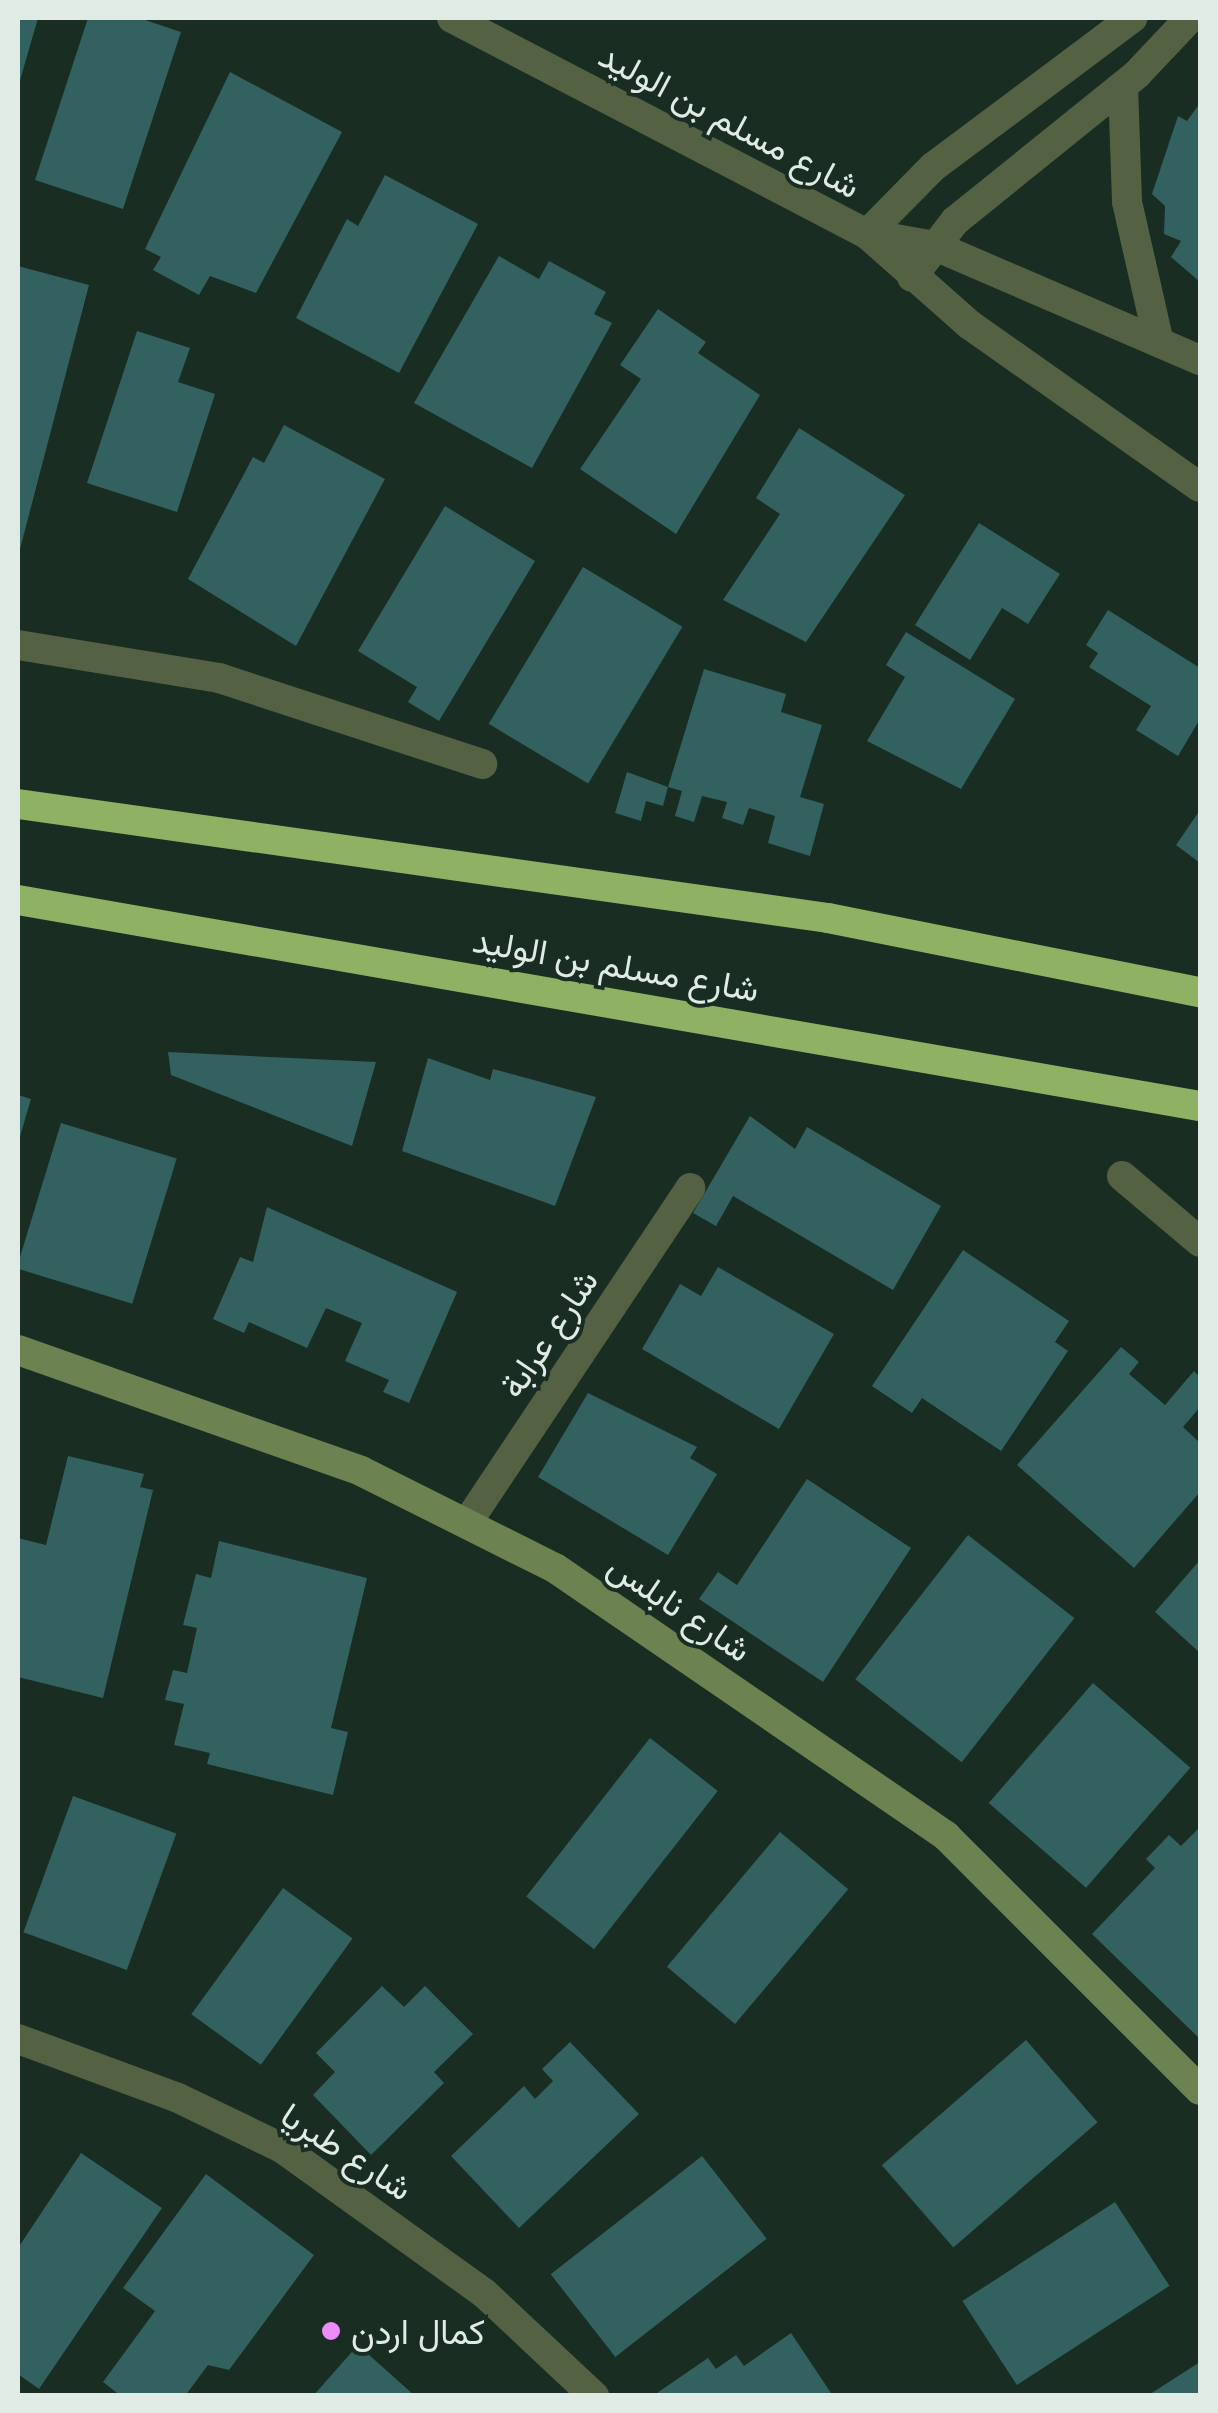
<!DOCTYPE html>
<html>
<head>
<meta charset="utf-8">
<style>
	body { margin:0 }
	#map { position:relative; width:1218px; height:2413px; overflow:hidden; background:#192d23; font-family:"Noto Sans",Vazirmatn,sans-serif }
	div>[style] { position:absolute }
	.building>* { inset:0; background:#326160; transform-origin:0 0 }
	.street>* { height:30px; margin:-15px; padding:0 15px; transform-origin:15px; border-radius:15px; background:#546243 }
	.secondary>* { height:30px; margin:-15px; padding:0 15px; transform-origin:15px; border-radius:15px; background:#6c8251 }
	.highway>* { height:30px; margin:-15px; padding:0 15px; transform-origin:15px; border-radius:15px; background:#8fb163 }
	.dots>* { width:28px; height:28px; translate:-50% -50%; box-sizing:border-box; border:5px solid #192d23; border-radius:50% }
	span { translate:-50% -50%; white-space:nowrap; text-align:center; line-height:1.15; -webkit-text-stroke:8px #192d23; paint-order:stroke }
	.street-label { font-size:35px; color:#dfebe4 }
	.poi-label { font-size:35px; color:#dfebe4 }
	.left { translate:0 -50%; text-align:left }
	.frame { position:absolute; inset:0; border:20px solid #dfebe4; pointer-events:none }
</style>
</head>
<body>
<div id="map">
	<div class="building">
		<i style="clip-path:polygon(18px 18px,38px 18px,19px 84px,18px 84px)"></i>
		<i style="clip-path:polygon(88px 18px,139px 18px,181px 32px,123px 209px,35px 180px)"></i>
		<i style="clip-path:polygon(230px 72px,342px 132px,256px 293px,210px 276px,199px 295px,153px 270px,161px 257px,145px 249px)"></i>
		<i style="clip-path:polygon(1200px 103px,1200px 282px,1171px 257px,1181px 241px,1164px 234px,1165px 206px,1152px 194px,1178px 116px,1187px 121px)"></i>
		<i style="clip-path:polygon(385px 175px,478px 224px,399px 373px,296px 318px,347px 219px,358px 226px)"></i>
		<i style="clip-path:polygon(499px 256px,539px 279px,549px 261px,606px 292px,594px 314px,612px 323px,532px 468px,414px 403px)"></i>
		<i style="clip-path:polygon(18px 266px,89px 285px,19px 553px,18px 553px)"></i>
		<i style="clip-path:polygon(658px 309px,706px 342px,698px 353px,760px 395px,676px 534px,580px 469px,641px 379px,620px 365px)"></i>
		<i style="clip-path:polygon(137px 331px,190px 348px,178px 382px,215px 394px,177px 512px,87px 483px)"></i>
		<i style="clip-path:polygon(284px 425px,385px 479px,296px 646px,188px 579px,253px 457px,264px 463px)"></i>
		<i style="clip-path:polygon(799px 428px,905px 495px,806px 642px,723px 600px,780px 514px,756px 498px)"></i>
		<i style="clip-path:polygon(445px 506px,535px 561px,439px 721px,408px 702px,417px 687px,358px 651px)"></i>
		<i style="clip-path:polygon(979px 523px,1060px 574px,1028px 624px,1002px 608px,970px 660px,915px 625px)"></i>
		<i style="left:583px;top:567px;width:116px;height:183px;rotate:31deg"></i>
		<i style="clip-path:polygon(1108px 610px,1200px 668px,1200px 719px,1178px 756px,1136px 730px,1151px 706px,1089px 667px,1098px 653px,1086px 645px)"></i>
		<i style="clip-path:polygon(906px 632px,1015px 699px,961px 789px,867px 741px,905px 677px,886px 665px)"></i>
		<i style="clip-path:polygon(704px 669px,786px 694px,781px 712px,822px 725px,800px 797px,824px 804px,810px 856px,768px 843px,775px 816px,749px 808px,743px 825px,722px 818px,727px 802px,702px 796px,694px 822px,675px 816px,682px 791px,668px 787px,663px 806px,646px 801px,641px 821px,615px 813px,627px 772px,668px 787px)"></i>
		<i style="clip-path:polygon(1200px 810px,1200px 863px,1176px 845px)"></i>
		<i style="clip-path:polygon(168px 1052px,376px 1062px,352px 1146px,171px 1075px)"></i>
		<i style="clip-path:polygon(428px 1058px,490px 1080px,493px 1069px,596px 1097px,555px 1206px,402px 1151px)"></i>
		<i style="clip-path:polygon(18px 1095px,31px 1099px,19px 1140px,18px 1140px)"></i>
		<i style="clip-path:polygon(750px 1116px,795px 1149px,807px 1127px,941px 1206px,893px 1290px,733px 1196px,716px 1226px,693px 1213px)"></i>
		<i style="left:61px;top:1123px;width:121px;height:152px;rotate:17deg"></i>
		<i style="clip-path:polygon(267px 1207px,457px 1292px,409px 1403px,383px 1392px,389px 1380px,345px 1361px,362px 1323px,326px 1308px,307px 1348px,249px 1322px,244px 1333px,213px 1319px,240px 1257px,253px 1262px)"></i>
		<i style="clip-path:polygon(963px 1250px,1069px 1321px,1055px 1342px,1068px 1351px,1001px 1451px,922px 1398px,912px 1413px,872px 1386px)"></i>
		<i style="clip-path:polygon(718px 1267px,834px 1334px,779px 1429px,642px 1349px,680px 1284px,701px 1296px)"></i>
		<i style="clip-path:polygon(1121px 1347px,1139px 1362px,1129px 1374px,1165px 1405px,1194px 1371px,1200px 1377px,1200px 1407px,1183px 1427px,1200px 1443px,1200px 1492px,1134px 1568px,1017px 1465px)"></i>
		<i style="clip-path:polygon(588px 1393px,697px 1447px,690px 1458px,717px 1474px,668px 1555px,538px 1477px)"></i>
		<i style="clip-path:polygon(68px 1456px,144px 1474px,140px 1487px,153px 1490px,103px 1698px,18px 1677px,18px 1538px,46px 1545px)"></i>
		<i style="clip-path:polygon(807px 1479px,911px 1548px,823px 1682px,699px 1599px,718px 1572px,737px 1585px)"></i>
		<i style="left:968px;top:1535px;width:135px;height:183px;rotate:38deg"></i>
		<i style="clip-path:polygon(219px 1541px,367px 1578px,331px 1728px,348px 1732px,333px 1795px,207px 1764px,210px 1753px,174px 1745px,184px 1704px,165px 1700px,173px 1670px,187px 1673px,197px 1628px,183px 1625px,196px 1574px,211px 1578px)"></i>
		<i style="clip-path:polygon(1200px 1560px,1200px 1653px,1155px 1612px)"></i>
		<i style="left:1093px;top:1683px;width:129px;height:159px;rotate:41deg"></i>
		<i style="left:650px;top:1738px;width:86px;height:201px;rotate:38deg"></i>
		<i style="left:73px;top:1796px;width:110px;height:145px;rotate:20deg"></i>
		<i style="clip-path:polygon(1198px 1829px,1200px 1831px,1200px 2039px,1092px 1934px,1155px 1868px,1146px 1859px,1169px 1835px,1181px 1846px)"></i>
		<i style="left:780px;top:1832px;width:89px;height:176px;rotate:40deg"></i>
		<i style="left:283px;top:1888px;width:86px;height:156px;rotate:36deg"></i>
		<i style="clip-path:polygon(382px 1986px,404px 2007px,425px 1986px,473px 2034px,434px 2072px,444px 2083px,371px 2155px,313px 2095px,335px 2072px,316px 2053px)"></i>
		<i style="left:1026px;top:2040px;width:109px;height:191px;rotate:49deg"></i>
		<i style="clip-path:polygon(570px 2042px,639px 2114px,519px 2228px,451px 2156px,524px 2086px,535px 2099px,553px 2081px,542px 2069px)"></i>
		<i style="clip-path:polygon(81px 2153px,162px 2208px,39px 2389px,18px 2374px,18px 2248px)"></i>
		<i style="left:702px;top:2156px;width:105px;height:192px;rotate:52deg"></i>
		<i style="clip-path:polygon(206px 2174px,314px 2255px,229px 2370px,208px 2365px,185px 2396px,121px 2396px,103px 2382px,155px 2311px,123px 2288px)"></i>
		<i style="left:1115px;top:2202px;width:100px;height:182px;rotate:57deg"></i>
		<i style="clip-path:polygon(791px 2333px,833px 2396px,657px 2393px,708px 2358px,716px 2369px,736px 2355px,744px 2366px)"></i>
		<i style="clip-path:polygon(358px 2345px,415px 2396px,313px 2396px)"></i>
		<i style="clip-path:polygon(1200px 2362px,1200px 2396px,1147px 2396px)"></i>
	</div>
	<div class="street">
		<i style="left:452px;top:18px;width:468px;rotate:27.5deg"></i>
		<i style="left:867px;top:234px;width:137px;rotate:41.5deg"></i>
		<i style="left:970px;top:325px;width:281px;rotate:35.2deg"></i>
		<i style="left:1123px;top:86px;width:116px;rotate:88deg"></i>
		<i style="left:1127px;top:202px;width:140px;rotate:77.2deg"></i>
		<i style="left:867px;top:234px;width:69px;rotate:10deg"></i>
		<i style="left:935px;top:246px;width:288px;rotate:23.3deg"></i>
		<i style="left:867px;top:234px;width:94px;rotate:-45.4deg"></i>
		<i style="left:933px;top:167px;width:249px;rotate:-36.8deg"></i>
		<i style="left:912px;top:277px;width:71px;rotate:-52.5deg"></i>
		<i style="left:955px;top:221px;width:234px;rotate:-38.9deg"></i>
		<i style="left:1137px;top:74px;width:77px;rotate:-46.6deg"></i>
		<i style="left:18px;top:645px;width:204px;rotate:9.3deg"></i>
		<i style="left:219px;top:678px;width:277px;rotate:18.1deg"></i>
		<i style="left:1122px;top:1176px;width:102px;rotate:40.2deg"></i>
		<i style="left:469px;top:1520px;width:399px;rotate:-56.3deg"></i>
		<i style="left:18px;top:2039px;width:168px;rotate:20.2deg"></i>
		<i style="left:176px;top:2097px;width:118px;rotate:25.7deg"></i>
		<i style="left:282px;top:2148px;width:249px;rotate:35.7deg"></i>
		<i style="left:484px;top:2293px;width:151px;rotate:43.1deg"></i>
	</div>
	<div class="secondary">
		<i style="left:18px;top:1350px;width:364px;rotate:19.4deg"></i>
		<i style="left:361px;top:1471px;width:217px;rotate:26.6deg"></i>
		<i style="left:555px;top:1568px;width:474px;rotate:34.4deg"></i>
		<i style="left:946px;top:1836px;width:359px;rotate:45deg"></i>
	</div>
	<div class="highway">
		<i style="left:18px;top:804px;width:818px;rotate:8.01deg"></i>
		<i style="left:828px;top:918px;width:379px;rotate:11.3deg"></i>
		<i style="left:18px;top:900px;width:1200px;rotate:9.89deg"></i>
	</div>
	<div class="dots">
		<i style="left:331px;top:2331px;background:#ed8cf9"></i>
	</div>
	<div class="street-label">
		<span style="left:730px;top:120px;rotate:28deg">شارع مسلم بن الوليد</span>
		<span style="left:616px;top:964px;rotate:10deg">شارع مسلم بن الوليد</span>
		<span style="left:548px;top:1333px;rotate:-56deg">شارع عرابة</span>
		<span style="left:680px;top:1607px;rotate:34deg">شارع نابلس</span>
		<span style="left:347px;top:2151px;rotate:33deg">شارع طبريا</span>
	</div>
	<div class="poi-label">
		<span class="left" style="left:351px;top:2331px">كمال اردن</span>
	</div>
	<div class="frame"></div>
</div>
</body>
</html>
